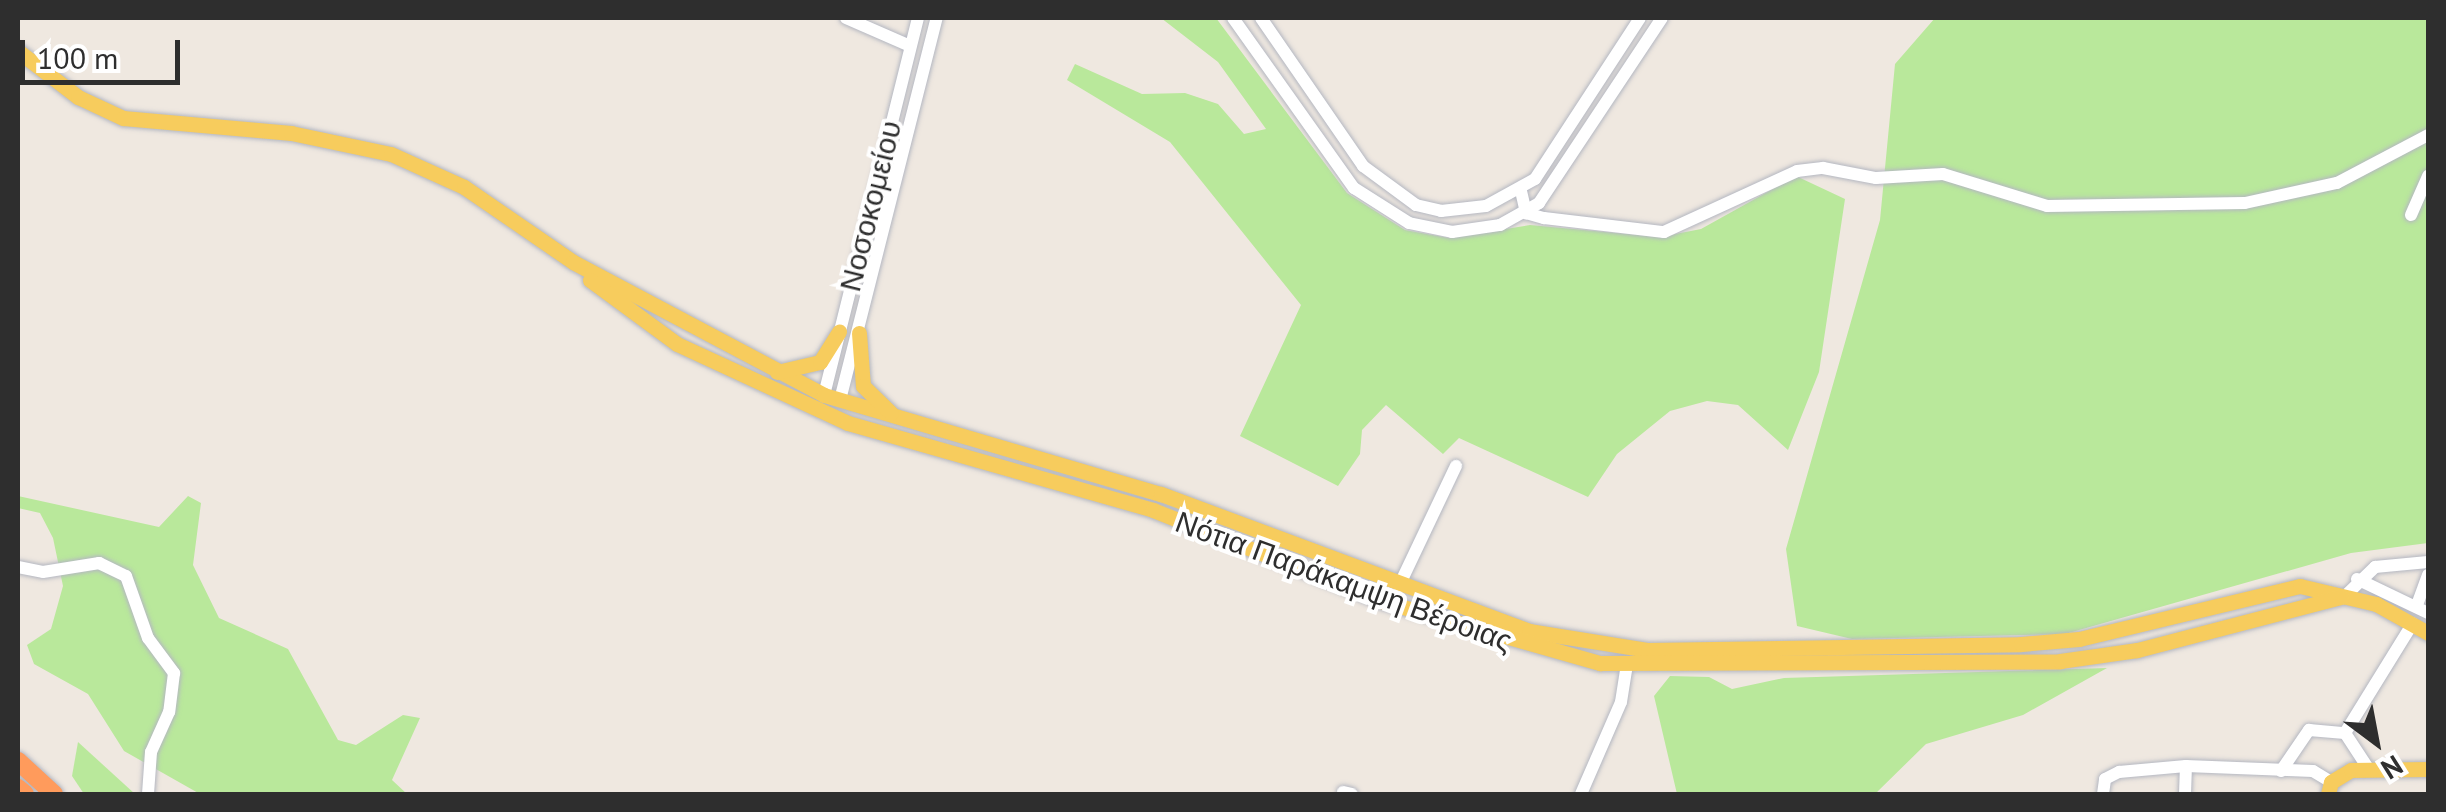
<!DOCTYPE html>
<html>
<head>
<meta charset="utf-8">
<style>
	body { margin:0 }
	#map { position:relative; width:2446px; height:812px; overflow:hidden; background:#efe8e0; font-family:"PT Sans",sans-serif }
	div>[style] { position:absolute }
	.green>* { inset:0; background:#b9e89b }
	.roads { filter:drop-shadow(0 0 2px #b4b7c1) drop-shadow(0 0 2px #b4b7c1) }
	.minor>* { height:12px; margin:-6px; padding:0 6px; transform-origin:6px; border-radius:6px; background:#fff }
	.major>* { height:15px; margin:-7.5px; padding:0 7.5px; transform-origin:7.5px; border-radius:7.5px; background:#f7cc5d }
	.highway>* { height:18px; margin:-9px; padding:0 9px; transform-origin:9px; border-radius:9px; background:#ff9b5c }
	span { translate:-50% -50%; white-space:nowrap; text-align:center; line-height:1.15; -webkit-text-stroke:8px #fff; paint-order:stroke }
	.street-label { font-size:30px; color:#2e2e2e }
	.frame { position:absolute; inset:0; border:20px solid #2e2e2e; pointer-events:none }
	.north { position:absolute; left:2326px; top:692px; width:100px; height:100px; -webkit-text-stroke:8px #fff; paint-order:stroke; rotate:148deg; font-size:28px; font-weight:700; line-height:40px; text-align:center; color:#2e2e2e }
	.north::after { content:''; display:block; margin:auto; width:35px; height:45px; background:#2e2e2e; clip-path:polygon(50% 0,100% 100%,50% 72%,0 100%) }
	.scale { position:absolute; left:20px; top:40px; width:160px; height:45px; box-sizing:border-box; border:5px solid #2e2e2e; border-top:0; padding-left:12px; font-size:30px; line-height:35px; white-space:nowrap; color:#2e2e2e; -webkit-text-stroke:8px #fff; paint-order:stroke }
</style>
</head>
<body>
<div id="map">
	<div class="green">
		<i style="clip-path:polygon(1161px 18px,1216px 18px,1347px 193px,1405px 230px,1449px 238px,1530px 225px,1660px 237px,1701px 229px,1796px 176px,1845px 199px,1819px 372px,1788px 450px,1738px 405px,1707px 401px,1670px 411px,1617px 454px,1588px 497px,1459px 438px,1443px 454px,1386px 405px,1362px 430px,1360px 454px,1338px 486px,1240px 436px,1301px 305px,1170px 142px,1067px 80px,1075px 64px,1142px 94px,1185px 93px,1218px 104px,1244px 134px,1266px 129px,1218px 62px)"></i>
		<i style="clip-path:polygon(1935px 18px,2428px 18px,2428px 543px,2351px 553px,2065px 634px,1852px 639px,1797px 626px,1786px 549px,1880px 220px,1895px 64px)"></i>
		<i style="clip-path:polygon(18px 496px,159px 527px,188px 496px,201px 503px,193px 565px,219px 618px,288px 649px,338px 740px,356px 745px,403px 715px,420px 718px,392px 780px,407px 794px,200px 794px,124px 751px,88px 694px,34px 664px,27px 645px,51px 629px,63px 586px,53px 538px,40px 513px,18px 508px)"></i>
		<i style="clip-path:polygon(2107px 668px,2023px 715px,1926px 744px,1875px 794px,1677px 794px,1654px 696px,1670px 676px,1709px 677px,1732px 689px,1784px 678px)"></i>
		<i style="clip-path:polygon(78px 742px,135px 794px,84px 794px,72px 776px)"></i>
	</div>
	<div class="roads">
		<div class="minor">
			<i style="left:846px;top:18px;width:70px;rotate:23.6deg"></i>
			<i style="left:1233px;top:18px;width:209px;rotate:54.6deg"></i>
			<i style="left:1354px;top:188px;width:65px;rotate:32.5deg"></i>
			<i style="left:1409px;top:223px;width:44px;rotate:11.8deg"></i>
			<i style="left:1452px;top:232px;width:49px;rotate:-8.3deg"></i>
			<i style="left:1500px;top:225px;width:45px;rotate:-29.4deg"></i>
			<i style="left:1539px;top:203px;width:222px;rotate:-56.4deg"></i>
			<i style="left:1261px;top:18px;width:180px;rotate:55.4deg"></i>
			<i style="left:1363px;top:166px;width:66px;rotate:36.3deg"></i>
			<i style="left:1416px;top:205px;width:26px;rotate:13deg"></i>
			<i style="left:1441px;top:211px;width:45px;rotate:-6.3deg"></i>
			<i style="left:1486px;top:206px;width:56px;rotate:-28.9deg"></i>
			<i style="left:1535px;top:179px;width:192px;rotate:-56.9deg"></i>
			<i style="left:1521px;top:191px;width:23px;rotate:77deg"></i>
			<i style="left:1526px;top:213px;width:19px;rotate:16deg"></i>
			<i style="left:1544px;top:218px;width:121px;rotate:6.7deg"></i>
			<i style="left:1664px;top:232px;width:146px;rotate:-24.6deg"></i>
			<i style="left:1797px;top:171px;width:26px;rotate:-7deg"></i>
			<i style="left:1823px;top:168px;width:54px;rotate:10.7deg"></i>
			<i style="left:1876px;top:178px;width:67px;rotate:-3.4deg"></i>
			<i style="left:1943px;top:174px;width:109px;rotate:17.1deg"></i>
			<i style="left:2047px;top:206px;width:198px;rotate:-0.9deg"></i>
			<i style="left:2245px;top:203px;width:94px;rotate:-12.3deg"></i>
			<i style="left:2337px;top:183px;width:103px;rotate:-27.8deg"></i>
			<i style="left:2411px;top:215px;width:43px;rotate:-66.4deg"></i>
			<i style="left:824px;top:395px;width:389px;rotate:-76deg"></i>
			<i style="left:840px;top:400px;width:394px;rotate:-75.8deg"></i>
			<i style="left:18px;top:567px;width:25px;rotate:11deg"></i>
			<i style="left:43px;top:572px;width:57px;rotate:-9.1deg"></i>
			<i style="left:99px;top:563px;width:30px;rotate:26deg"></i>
			<i style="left:126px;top:576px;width:66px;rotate:70.5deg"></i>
			<i style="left:148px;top:638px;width:44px;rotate:53.4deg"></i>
			<i style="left:174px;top:673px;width:39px;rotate:97deg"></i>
			<i style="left:169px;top:712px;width:44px;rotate:114.2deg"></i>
			<i style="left:151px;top:752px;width:42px;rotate:94.1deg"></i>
			<i style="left:2357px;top:579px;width:79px;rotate:25.6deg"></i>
			<i style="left:1399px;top:586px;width:133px;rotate:-64.6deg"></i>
			<i style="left:2345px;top:596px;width:42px;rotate:-44deg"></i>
			<i style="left:2375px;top:567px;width:53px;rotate:-5.4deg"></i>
			<i style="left:2417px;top:605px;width:32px;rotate:-70deg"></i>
			<i style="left:2345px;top:733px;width:129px;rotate:-58.3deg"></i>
			<i style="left:2345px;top:733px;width:42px;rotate:56.7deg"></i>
			<i style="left:2281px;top:771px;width:50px;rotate:-55.7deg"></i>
			<i style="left:2309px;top:730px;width:36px;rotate:5deg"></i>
			<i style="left:1343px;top:792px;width:9px;rotate:13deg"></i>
			<i style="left:1581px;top:794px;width:100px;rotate:-66.5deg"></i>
			<i style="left:1621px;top:702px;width:37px;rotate:-81deg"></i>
			<i style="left:2103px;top:794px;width:15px;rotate:-82deg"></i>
			<i style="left:2105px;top:779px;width:16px;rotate:-27deg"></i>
			<i style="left:2119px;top:772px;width:67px;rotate:-5.1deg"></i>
			<i style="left:2186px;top:766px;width:127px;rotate:2.3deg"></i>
			<i style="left:2313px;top:771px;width:21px;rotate:31deg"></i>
			<i style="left:2185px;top:794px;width:28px;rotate:-88deg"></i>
		</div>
		<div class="major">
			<i style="left:18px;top:51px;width:76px;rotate:37.5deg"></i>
			<i style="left:78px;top:97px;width:50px;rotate:25deg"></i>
			<i style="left:123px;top:118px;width:169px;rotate:5.1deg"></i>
			<i style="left:291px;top:133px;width:102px;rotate:11.9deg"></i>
			<i style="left:391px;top:154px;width:80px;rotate:24.3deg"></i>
			<i style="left:464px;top:187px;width:132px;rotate:34.5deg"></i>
			<i style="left:573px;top:262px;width:284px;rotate:27.9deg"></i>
			<i style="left:824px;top:395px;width:351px;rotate:16.4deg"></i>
			<i style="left:1161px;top:494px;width:393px;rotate:20.4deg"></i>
			<i style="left:1529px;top:631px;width:121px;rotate:9.1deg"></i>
			<i style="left:1648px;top:650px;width:373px;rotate:-0.9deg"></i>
			<i style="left:2021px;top:644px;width:58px;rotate:-4.9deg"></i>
			<i style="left:2079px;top:639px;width:227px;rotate:-13.5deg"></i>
			<i style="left:2300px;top:586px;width:78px;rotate:13.3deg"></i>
			<i style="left:2376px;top:604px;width:60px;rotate:29.1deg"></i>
			<i style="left:590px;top:280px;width:108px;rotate:36.3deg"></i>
			<i style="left:677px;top:344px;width:188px;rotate:24.8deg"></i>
			<i style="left:848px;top:423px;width:317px;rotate:15.9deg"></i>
			<i style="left:1153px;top:510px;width:246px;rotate:21.7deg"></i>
			<i style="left:1382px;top:601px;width:227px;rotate:15.9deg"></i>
			<i style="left:1600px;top:663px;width:460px;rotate:-0.2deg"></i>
			<i style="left:2060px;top:661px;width:78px;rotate:-8.1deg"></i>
			<i style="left:2137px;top:650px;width:211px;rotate:-14.6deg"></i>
			<i style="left:859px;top:333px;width:53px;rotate:85.7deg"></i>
			<i style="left:863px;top:386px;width:39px;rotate:44deg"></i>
			<i style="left:777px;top:372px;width:44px;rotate:-13.1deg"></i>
			<i style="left:820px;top:362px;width:36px;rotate:-58deg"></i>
			<i style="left:2328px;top:794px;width:12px;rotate:-76deg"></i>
			<i style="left:2331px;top:782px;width:23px;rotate:-31deg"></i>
			<i style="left:2351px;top:770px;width:77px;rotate:-0.7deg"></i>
		</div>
		<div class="highway">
			<i style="left:18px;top:761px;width:49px;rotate:42.5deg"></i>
			<i style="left:18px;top:788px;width:9px;rotate:41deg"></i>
		</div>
	</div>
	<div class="street-label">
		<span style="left:870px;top:206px;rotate:-76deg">Νοσοκομείου</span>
		<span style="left:1344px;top:581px;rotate:20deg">Νότια Παράκαμψη Βέροιας</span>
	</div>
	<div class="frame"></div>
	<div class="north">N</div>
	<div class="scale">100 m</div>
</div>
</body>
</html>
